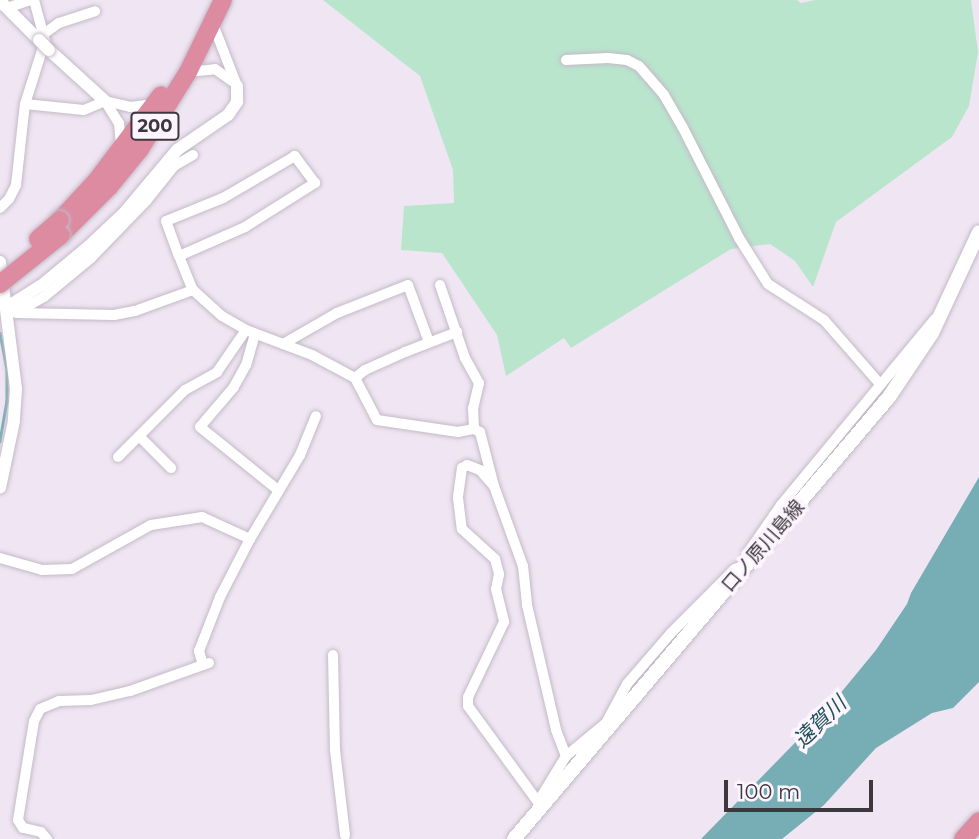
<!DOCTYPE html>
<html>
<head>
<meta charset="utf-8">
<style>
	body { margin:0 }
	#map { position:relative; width:979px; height:839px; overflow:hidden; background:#f0e6f3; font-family:Montserrat,"Noto Sans JP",sans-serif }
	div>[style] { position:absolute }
	.green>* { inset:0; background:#b9e5cd }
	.water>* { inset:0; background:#77aeb5 }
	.stream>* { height:2.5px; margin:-1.25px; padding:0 1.25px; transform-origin:1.25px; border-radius:1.25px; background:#77aeb5 }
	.roads { filter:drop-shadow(0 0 2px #c4bac7) drop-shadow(0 0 2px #c4bac7) }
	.minor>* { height:10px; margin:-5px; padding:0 5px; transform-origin:5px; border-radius:5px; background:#fff }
	.tertiary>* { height:12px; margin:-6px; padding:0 6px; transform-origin:6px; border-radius:6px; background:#fff }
	.secondary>* { height:14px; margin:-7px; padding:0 7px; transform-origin:7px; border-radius:7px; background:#fff }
	.trunk>* { height:18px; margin:-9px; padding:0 9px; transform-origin:9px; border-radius:9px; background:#dc8ba0 }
	.bridges { filter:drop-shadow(0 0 2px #c4bac7) drop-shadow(0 0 2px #c4bac7) }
	.tertiary-bridge>* { height:12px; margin:-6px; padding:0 6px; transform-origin:6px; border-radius:6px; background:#fff }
	.trunk-bridge>* { height:18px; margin:-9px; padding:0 9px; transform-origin:9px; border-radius:9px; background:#dc8ba0 }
	span { translate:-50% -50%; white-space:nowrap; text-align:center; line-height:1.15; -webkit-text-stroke:7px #fcf4fe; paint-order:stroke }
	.shield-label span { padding:2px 5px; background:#fcf4fe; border:2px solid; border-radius:5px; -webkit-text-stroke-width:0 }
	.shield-label { font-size:18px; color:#3c383d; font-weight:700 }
	.street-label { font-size:19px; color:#3c383d }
	.water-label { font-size:21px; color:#205157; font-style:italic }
	.scale { position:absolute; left:724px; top:780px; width:149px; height:32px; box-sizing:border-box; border:4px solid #3c383d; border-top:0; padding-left:9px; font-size:21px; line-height:24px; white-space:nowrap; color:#3c383d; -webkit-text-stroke:5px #fcf4fe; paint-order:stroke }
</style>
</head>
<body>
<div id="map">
	<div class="green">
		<i style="clip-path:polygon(323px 0,797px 0,801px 3px,815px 0,971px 0,978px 52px,969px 106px,952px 137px,836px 222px,813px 287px,795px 261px,770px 244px,731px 249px,571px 348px,564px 338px,506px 376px,497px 335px,442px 253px,401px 250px,404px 206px,454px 203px,453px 170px,420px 76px)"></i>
	</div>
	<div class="water">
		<i style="clip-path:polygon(979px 477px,979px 682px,953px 708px,932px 713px,876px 748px,824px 805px,782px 839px,701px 839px,825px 712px,876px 650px,907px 604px,911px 593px)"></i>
	</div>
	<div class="stream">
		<i style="left:0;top:333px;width:38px;rotate:79deg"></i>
		<i style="left:7px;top:370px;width:31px;rotate:90deg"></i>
		<i style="left:7px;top:401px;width:41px;rotate:99.9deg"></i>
	</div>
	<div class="roads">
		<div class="minor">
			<i style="left:7px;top:8px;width:24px;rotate:-19deg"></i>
			<i style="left:213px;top:24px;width:66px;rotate:68.8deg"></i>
			<i style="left:45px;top:33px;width:17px;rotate:-36deg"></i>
			<i style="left:59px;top:23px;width:38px;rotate:-18deg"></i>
			<i style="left:566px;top:60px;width:42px;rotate:-2.7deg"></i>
			<i style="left:608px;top:58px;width:19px;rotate:6deg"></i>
			<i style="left:627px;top:60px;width:13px;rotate:27deg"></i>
			<i style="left:639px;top:66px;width:38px;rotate:49deg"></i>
			<i style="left:664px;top:95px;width:36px;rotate:60deg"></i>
			<i style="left:682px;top:126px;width:126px;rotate:63deg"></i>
			<i style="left:739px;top:238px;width:54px;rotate:57.8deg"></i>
			<i style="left:768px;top:284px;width:67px;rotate:32.7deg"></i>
			<i style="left:824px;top:320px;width:86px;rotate:48.8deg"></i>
			<i style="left:188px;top:72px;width:27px;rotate:-6deg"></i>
			<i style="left:215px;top:69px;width:21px;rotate:35deg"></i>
			<i style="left:105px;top:101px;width:26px;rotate:58deg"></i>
			<i style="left:119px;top:123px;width:23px;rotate:85deg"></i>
			<i style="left:25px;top:104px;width:59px;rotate:5.8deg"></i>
			<i style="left:84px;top:110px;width:23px;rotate:-23deg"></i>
			<i style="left:105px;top:101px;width:26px;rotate:13deg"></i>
			<i style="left:130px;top:107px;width:23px;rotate:-7deg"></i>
			<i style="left:0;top:208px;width:13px;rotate:-45deg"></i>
			<i style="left:9px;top:199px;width:16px;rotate:-63deg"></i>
			<i style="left:16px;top:185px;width:81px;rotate:-83.7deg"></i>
			<i style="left:25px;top:104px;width:66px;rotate:-72.4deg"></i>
			<i style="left:45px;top:41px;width:42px;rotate:-105deg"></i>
			<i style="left:179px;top:256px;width:72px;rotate:-23.7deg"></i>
			<i style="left:245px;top:227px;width:83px;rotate:-32.2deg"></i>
			<i style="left:315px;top:183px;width:34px;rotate:-127deg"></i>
			<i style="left:295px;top:156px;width:83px;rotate:149.7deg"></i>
			<i style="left:223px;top:198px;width:61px;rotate:158deg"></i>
			<i style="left:166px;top:221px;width:37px;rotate:70deg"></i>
			<i style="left:179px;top:256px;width:37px;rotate:68deg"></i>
			<i style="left:193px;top:290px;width:39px;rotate:42deg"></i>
			<i style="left:222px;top:316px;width:28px;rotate:30deg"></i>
			<i style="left:246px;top:330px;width:71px;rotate:20.7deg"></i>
			<i style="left:312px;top:355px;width:49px;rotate:28.1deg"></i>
			<i style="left:355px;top:378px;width:47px;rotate:62.4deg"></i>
			<i style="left:377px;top:420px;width:82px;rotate:8.4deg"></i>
			<i style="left:458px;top:432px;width:16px;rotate:-11deg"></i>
			<i style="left:440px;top:285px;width:77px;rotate:71.1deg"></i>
			<i style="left:465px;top:358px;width:29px;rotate:61deg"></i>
			<i style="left:479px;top:383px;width:26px;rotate:103deg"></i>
			<i style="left:473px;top:408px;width:21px;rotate:87deg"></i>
			<i style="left:474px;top:429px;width:7px;rotate:27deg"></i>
			<i style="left:480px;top:432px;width:56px;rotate:75.5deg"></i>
			<i style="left:494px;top:486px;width:85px;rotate:70.1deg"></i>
			<i style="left:523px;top:566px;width:39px;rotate:84deg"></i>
			<i style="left:527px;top:605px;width:128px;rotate:76.9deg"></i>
			<i style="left:556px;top:730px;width:28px;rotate:69deg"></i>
			<i style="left:566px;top:756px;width:54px;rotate:121.3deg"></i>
			<i style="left:16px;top:313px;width:32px;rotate:-30deg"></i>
			<i style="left:44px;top:297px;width:61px;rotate:-39.7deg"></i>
			<i style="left:91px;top:258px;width:81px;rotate:-46deg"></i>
			<i style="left:147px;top:200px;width:43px;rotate:-51.5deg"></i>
			<i style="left:174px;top:166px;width:22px;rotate:-30deg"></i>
			<i style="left:18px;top:313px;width:96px;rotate:1.2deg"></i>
			<i style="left:114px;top:315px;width:21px;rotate:-11deg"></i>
			<i style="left:135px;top:311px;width:62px;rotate:-19.9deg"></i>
			<i style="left:255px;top:334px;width:32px;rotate:106deg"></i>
			<i style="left:246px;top:365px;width:25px;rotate:119deg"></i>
			<i style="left:234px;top:387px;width:52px;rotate:130.4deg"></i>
			<i style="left:200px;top:427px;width:100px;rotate:38.9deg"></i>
			<i style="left:283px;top:344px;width:62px;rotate:-29.9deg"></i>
			<i style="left:337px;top:313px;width:76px;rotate:-21.5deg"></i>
			<i style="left:408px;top:285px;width:61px;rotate:69.8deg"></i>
			<i style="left:355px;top:378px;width:13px;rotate:-39deg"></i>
			<i style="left:365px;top:370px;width:44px;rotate:-24.2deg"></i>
			<i style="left:405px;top:352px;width:56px;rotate:-21deg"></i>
			<i style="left:140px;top:437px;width:44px;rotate:45deg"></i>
			<i style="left:118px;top:457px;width:95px;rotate:-45deg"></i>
			<i style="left:185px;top:390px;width:37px;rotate:-29deg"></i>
			<i style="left:217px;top:372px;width:51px;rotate:-55.4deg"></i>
			<i style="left:493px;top:485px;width:20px;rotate:-131deg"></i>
			<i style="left:480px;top:470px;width:14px;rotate:-159deg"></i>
			<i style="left:467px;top:465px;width:6px;rotate:149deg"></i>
			<i style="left:462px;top:468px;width:30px;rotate:98deg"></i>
			<i style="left:458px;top:498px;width:31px;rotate:83deg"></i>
			<i style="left:462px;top:529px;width:45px;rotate:42.3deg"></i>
			<i style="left:495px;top:559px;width:16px;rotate:75deg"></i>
			<i style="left:499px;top:574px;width:15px;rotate:101deg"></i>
			<i style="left:496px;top:589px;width:34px;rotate:76deg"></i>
			<i style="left:504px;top:622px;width:83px;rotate:115.6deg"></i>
			<i style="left:468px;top:697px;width:9px;rotate:90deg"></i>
			<i style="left:468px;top:706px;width:124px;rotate:53.9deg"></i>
			<i style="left:0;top:558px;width:44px;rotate:15.9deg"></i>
			<i style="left:42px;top:570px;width:30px;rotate:-2deg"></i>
			<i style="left:72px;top:569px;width:90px;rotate:-29.1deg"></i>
			<i style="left:151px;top:525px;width:52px;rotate:-8.9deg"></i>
			<i style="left:202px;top:517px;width:53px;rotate:24.6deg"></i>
			<i style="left:250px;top:539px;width:98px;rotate:-59.2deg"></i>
			<i style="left:300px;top:455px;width:42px;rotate:-67.7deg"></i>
			<i style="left:333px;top:655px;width:95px;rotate:88.8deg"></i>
			<i style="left:335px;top:750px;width:86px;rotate:83.3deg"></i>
			<i style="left:209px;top:663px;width:6px;rotate:162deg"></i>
			<i style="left:203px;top:665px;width:15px;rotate:-106deg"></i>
			<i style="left:199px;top:651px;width:58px;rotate:-68.7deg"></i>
			<i style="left:220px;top:597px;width:65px;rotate:-62.7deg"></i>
			<i style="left:566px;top:756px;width:52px;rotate:-39.5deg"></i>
			<i style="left:606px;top:723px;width:44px;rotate:-61.7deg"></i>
			<i style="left:627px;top:684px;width:67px;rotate:-49.2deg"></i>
			<i style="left:671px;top:633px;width:91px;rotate:-45deg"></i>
			<i style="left:735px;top:569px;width:13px;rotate:-23deg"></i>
			<i style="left:747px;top:564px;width:10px;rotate:-90deg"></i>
			<i style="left:747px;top:554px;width:60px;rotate:-55.2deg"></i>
			<i style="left:781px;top:505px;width:241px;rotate:-50.4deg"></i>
			<i style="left:47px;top:839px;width:9px;rotate:-131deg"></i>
			<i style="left:41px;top:832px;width:18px;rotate:-167deg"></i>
			<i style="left:23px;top:828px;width:9px;rotate:-122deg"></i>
			<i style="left:18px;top:820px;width:100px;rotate:-80.8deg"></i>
			<i style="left:34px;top:721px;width:13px;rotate:-63deg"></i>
			<i style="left:40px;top:709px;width:21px;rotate:-23deg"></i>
			<i style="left:59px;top:701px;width:32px;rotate:-2deg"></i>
			<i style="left:91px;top:700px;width:40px;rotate:-13deg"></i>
			<i style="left:130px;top:691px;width:77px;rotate:-19.6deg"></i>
		</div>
		<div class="tertiary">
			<i style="left:0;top:1px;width:55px;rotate:45deg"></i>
			<i style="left:49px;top:50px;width:76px;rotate:42.3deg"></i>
			<i style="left:0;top:262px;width:128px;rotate:82.8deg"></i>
			<i style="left:16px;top:389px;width:32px;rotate:94deg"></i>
			<i style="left:14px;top:421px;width:68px;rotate:101.8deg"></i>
			<i style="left:7px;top:307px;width:41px;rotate:-32.2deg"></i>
			<i style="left:42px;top:285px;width:61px;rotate:-39.7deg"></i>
			<i style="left:89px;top:246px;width:48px;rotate:-43.3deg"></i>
			<i style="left:124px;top:213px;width:82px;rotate:-49.9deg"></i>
			<i style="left:177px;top:150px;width:62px;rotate:-34.5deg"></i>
			<i style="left:228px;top:115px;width:16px;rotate:-55deg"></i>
			<i style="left:237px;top:102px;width:16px;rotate:-90deg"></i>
		</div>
		<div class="secondary">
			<i style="left:514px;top:839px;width:580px;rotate:-49.69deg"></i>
			<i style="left:889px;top:397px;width:77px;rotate:-56.1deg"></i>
			<i style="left:932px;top:333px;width:111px;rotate:-65deg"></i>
		</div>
		<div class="trunk">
			<i style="left:60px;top:220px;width:54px;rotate:-47.2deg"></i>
			<i style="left:97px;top:180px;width:106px;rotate:-53deg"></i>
			<i style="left:61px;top:235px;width:68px;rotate:-45deg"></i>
			<i style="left:109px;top:187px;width:49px;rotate:-50.8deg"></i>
			<i style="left:140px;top:149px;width:91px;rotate:-58.1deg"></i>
			<i style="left:188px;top:72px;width:80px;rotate:-64.1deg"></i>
			<i style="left:963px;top:839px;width:24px;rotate:-48deg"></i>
		</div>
	</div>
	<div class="bridges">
		<div class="tertiary-bridge">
			<i style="left:39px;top:40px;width:14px;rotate:45deg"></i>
		</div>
		<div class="trunk-bridge">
			<i style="left:38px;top:239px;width:29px;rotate:-41deg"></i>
			<i style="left:0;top:284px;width:78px;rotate:-38.8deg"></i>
		</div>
	</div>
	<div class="shield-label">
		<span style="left:155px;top:126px">200</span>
	</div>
	<div class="street-label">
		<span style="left:763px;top:546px;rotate:-49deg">口ノ原川島線</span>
	</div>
	<div class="water-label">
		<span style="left:820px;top:722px;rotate:-44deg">遠賀川</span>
	</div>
	<div class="scale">100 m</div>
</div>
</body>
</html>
